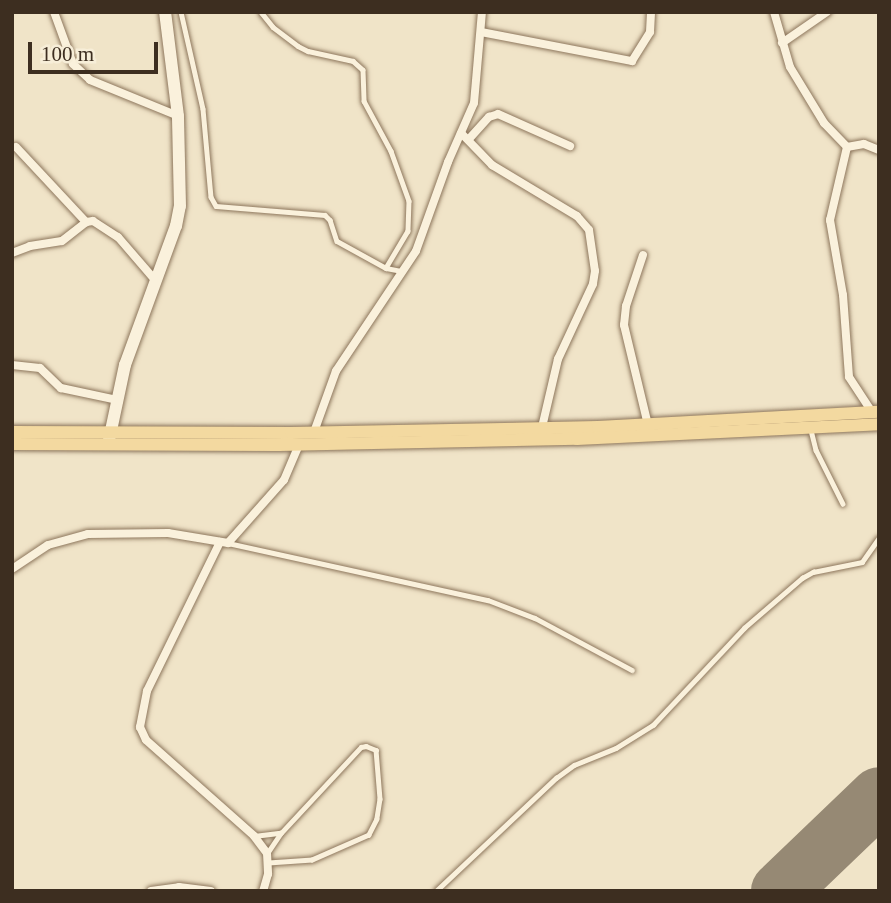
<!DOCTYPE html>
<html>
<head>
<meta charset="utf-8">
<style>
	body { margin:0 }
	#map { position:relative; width:891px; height:903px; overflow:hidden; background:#f0e4c8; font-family:"Times New Roman",serif }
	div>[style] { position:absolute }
	.runway>* { height:58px; margin:-29px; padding:0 29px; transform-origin:29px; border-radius:29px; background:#968974 }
	.roads { filter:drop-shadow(0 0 2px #8d765c) drop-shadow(0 0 2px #8d765c) }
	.service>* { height:4.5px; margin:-2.25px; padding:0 2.25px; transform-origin:2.25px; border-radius:2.25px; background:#faf1dc }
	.minor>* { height:8px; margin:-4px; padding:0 4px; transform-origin:4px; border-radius:4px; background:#faf1dc }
	.secondary>* { height:12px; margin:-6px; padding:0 6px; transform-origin:6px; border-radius:6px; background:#faf1dc }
	.primary>* { height:12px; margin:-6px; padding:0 6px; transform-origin:6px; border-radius:6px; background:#f3d9a0 }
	span { translate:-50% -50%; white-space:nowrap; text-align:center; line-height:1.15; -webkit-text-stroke:7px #f7eed8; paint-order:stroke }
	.frame { position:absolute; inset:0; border:14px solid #3d2e20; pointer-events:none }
	.scale { position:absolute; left:28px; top:42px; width:130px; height:32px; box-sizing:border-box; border:4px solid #3d2e20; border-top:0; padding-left:9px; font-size:21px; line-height:24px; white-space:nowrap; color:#3d2e20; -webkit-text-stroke:5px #f7eed8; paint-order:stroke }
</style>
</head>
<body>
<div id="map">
	<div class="runway">
		<i style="left:780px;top:891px;width:137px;rotate:-43.8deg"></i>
	</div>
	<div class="roads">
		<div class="service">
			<i style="left:181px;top:12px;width:99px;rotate:77.2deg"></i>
			<i style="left:203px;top:109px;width:88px;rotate:84.8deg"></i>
			<i style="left:211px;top:197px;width:10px;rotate:61deg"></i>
			<i style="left:216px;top:206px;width:109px;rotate:4.7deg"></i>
			<i style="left:325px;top:215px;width:7px;rotate:45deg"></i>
			<i style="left:330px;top:220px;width:22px;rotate:72deg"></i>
			<i style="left:337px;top:241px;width:56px;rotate:28.9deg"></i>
			<i style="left:386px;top:268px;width:16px;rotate:11deg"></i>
			<i style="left:261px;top:12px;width:19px;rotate:51deg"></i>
			<i style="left:273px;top:27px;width:31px;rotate:37deg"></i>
			<i style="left:298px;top:46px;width:11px;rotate:27deg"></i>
			<i style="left:308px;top:51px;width:46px;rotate:12.5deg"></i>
			<i style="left:353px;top:61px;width:13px;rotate:42deg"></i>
			<i style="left:363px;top:70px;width:31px;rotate:88deg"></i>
			<i style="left:364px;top:101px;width:57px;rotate:61.6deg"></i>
			<i style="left:391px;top:151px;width:53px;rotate:70.2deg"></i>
			<i style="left:409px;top:201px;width:30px;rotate:92deg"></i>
			<i style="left:408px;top:231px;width:43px;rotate:120.7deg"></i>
			<i style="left:811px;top:430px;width:21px;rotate:76deg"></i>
			<i style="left:816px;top:450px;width:60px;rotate:63.4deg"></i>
			<i style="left:228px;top:543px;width:266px;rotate:12.4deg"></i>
			<i style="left:488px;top:600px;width:50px;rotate:21deg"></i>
			<i style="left:535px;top:618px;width:110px;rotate:28.2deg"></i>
			<i style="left:254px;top:836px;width:26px;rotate:-7deg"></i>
			<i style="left:268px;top:852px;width:23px;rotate:-56deg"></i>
			<i style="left:281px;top:833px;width:117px;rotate:-47.1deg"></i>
			<i style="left:361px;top:747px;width:5px;rotate:-11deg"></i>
			<i style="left:366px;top:746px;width:11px;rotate:22deg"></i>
			<i style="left:376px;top:750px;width:49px;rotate:85.3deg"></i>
			<i style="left:380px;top:799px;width:20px;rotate:99deg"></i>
			<i style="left:377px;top:819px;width:18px;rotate:117deg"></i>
			<i style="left:369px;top:835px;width:62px;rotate:156.3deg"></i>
			<i style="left:312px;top:860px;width:43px;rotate:176deg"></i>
			<i style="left:436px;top:891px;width:165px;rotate:-43.3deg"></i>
			<i style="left:556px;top:778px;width:22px;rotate:-36deg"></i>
			<i style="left:574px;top:765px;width:45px;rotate:-22deg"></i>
			<i style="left:616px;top:748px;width:44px;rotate:-31.9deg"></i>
			<i style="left:653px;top:725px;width:133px;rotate:-46.8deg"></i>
			<i style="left:744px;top:628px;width:77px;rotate:-40.8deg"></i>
			<i style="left:802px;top:578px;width:13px;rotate:-29deg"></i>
			<i style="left:813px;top:572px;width:50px;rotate:-11.5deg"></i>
			<i style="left:862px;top:562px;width:29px;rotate:-55deg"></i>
		</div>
		<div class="minor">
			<i style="left:54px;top:12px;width:55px;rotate:69.9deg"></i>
			<i style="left:73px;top:64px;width:23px;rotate:43deg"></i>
			<i style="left:90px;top:80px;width:95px;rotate:22.2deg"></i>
			<i style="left:774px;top:12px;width:57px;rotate:73.8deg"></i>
			<i style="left:790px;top:67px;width:66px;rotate:58.7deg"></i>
			<i style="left:824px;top:123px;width:33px;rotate:46deg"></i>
			<i style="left:847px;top:147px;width:75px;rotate:103.1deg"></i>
			<i style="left:830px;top:220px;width:76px;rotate:80.2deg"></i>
			<i style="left:843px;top:295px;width:82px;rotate:85.8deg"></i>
			<i style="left:849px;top:377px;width:42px;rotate:56.7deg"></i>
			<i style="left:481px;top:32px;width:154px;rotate:10.9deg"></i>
			<i style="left:632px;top:61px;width:34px;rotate:-58deg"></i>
			<i style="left:650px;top:32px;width:20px;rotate:-87deg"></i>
			<i style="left:782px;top:43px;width:55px;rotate:-34.6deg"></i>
			<i style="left:461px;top:133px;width:45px;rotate:45.9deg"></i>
			<i style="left:492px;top:165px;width:99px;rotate:31deg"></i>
			<i style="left:577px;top:216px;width:18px;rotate:49deg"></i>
			<i style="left:589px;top:230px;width:41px;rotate:81.7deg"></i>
			<i style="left:595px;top:271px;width:13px;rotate:99deg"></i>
			<i style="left:593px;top:284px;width:83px;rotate:115deg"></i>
			<i style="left:558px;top:359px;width:70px;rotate:103.2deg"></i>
			<i style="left:469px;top:139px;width:30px;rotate:-48deg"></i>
			<i style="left:489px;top:117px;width:9px;rotate:-18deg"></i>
			<i style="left:498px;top:114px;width:79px;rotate:24deg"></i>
			<i style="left:16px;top:147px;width:103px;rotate:47deg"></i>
			<i style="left:847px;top:147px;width:17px;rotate:-10deg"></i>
			<i style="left:864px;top:144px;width:16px;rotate:22deg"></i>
			<i style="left:12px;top:253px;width:19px;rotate:-21deg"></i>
			<i style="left:30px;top:246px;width:32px;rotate:-9deg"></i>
			<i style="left:62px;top:241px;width:31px;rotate:-38deg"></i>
			<i style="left:86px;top:222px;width:7px;rotate:-8deg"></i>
			<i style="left:93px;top:221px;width:30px;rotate:33deg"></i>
			<i style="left:118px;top:237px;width:57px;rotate:49.3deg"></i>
			<i style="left:643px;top:255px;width:54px;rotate:108.4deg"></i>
			<i style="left:626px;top:306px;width:19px;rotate:96deg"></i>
			<i style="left:624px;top:325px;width:103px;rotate:76.5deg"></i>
			<i style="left:12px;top:365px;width:28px;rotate:6deg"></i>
			<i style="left:40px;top:368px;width:29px;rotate:44deg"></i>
			<i style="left:61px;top:388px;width:57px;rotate:12.1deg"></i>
			<i style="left:314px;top:432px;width:65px;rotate:-70.2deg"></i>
			<i style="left:336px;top:371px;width:144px;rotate:-56.3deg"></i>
			<i style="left:416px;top:251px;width:95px;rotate:-70.2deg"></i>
			<i style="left:448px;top:162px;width:64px;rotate:-66.2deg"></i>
			<i style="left:474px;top:103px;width:91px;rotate:-85deg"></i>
			<i style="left:220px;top:542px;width:166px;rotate:116.1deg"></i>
			<i style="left:147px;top:691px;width:37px;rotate:101deg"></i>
			<i style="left:140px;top:727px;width:14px;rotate:65deg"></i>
			<i style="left:146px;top:740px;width:144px;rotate:41.6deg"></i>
			<i style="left:254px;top:836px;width:21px;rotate:53deg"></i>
			<i style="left:267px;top:853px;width:21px;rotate:87deg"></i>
			<i style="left:268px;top:874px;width:18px;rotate:106deg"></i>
			<i style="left:12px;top:569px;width:43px;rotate:-33.7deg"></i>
			<i style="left:48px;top:545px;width:41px;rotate:-15.4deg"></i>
			<i style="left:88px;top:534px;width:80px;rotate:-0.7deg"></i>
			<i style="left:168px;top:533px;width:61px;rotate:9.5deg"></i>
			<i style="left:228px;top:543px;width:84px;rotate:-48.4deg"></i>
			<i style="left:284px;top:480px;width:39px;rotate:-67deg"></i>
			<i style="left:151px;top:891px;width:28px;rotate:-8deg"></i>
			<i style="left:179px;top:887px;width:32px;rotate:7deg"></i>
		</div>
		<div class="secondary">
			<i style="left:109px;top:440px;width:77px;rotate:-78deg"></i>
			<i style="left:125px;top:365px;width:148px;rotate:-69.9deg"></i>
			<i style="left:176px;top:226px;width:20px;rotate:-79deg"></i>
			<i style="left:180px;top:206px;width:90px;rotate:-91.3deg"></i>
			<i style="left:178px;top:116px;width:105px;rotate:-97.1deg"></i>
		</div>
		<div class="primary">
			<i style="left:12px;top:432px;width:279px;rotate:0.2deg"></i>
			<i style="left:291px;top:433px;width:307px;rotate:-1.1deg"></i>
			<i style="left:598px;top:427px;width:281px;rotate:-3.1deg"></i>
			<i style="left:12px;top:444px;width:267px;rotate:0.2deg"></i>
			<i style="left:279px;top:445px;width:298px;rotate:-1.2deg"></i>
			<i style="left:577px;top:439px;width:302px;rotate:-2.8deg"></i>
		</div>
	</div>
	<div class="frame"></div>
	<div class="scale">100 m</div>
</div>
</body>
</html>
